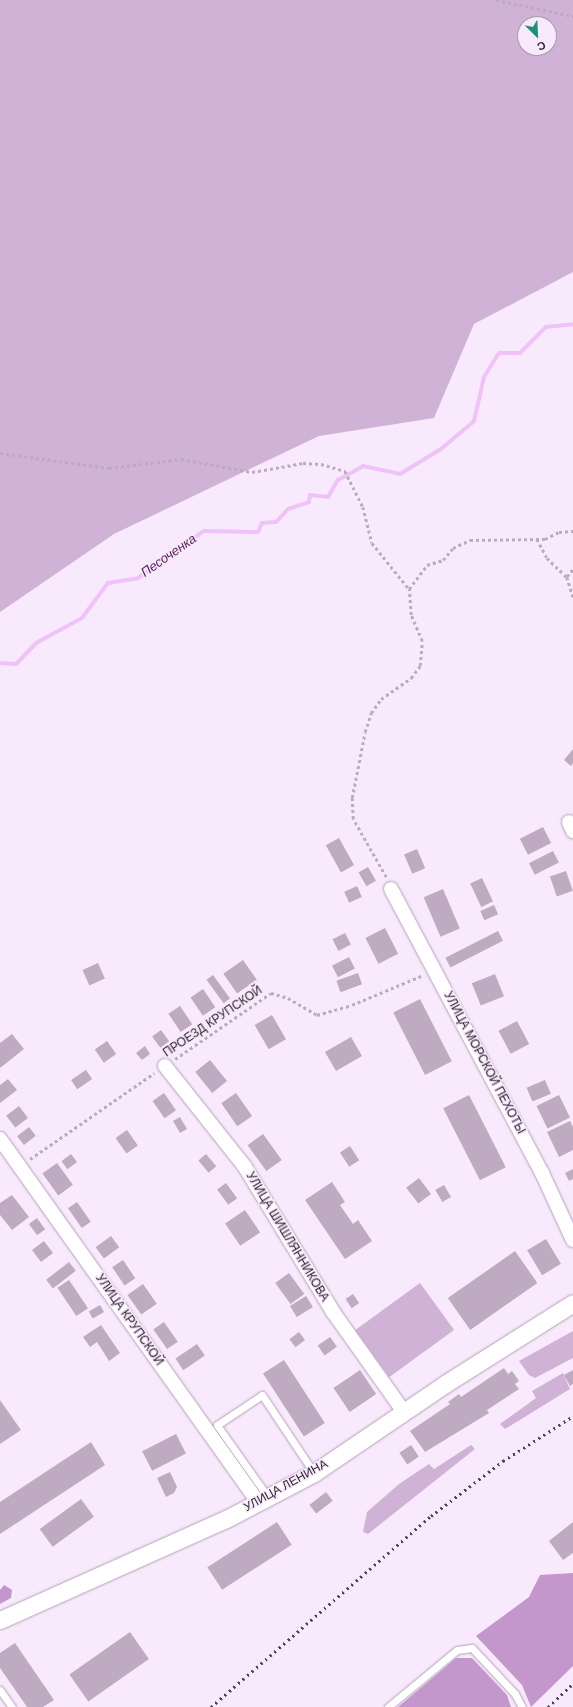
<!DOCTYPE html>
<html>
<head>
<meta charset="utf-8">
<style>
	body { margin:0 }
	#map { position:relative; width:573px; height:1707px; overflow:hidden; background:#f9e9fc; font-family:"DM Sans",sans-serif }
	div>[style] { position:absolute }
	.green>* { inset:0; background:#d0b2d6; transform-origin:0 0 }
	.forest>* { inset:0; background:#c397cb }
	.stream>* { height:4px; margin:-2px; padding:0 2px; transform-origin:2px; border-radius:2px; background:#efc2f8 }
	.building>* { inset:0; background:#beabc1; transform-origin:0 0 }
	.path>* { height:2.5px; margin-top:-1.25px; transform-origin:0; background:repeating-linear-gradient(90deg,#b9acbc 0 3px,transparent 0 6px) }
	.roads { filter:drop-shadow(0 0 1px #b4a1b7) drop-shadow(0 0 1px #b4a1b7) }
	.service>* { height:7px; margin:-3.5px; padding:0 3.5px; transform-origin:3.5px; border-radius:3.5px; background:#fff }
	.minor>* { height:14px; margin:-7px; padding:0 7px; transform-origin:7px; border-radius:7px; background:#fff }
	.tertiary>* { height:17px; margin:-8.5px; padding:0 8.5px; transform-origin:8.5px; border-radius:8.5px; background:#fff }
	.rail>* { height:3px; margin-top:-1.5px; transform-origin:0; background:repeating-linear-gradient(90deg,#4d454f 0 2px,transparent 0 6px) }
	span { translate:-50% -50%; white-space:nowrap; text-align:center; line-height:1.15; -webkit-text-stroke:3px #f9e9fc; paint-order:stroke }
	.street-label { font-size:12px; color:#2d262f }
	.water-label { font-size:13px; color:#511c5a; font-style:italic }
	.north { position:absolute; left:517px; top:16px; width:40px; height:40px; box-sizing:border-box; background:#f9e9fc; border:1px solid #a79baa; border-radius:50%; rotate:156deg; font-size:11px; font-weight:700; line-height:16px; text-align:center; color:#2d262f }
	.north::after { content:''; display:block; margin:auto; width:14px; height:18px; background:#1c9174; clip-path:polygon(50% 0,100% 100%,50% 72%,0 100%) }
</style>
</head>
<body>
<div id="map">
	<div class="green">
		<i style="clip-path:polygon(evenodd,0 0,573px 0,573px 272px,474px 324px,434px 418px,319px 436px,114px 534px,0 612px,0 0,525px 24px,549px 24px,549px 48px,525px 48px,525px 24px)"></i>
		<i style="left:420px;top:1283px;width:58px;height:80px;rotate:54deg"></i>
		<i style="clip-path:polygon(573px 1331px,573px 1358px,535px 1378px,529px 1375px,519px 1361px)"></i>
		<i style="clip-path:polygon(563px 1373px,570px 1389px,505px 1429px,500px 1424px,536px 1398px,532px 1391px)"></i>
		<i style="clip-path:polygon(471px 1445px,475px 1449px,368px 1534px,363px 1532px,367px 1512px,399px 1484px,429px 1464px,434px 1469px)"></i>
	</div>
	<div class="forest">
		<i style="clip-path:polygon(573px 1573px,573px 1666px,531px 1707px,522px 1685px,476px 1636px,529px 1597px,540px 1575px)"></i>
		<i style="clip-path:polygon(4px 1585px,12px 1590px,11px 1598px,0 1604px,0 1590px)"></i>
		<i style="clip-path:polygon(456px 1658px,472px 1658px,507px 1695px,511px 1707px,398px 1707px)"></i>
	</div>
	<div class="stream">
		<i style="left:0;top:663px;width:16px;rotate:4deg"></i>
		<i style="left:16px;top:664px;width:29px;rotate:-46deg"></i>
		<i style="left:36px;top:643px;width:52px;rotate:-28.5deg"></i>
		<i style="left:82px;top:618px;width:44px;rotate:-53.4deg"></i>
		<i style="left:108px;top:583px;width:30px;rotate:-9deg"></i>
		<i style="left:138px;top:578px;width:81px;rotate:-35.5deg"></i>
		<i style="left:204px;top:531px;width:54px;rotate:1.1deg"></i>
		<i style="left:258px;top:532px;width:10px;rotate:-66deg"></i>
		<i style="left:262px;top:523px;width:14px;rotate:-4deg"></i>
		<i style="left:276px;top:522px;width:18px;rotate:-47deg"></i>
		<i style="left:288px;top:509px;width:22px;rotate:-18deg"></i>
		<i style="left:309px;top:502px;width:7px;rotate:-82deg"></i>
		<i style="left:310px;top:495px;width:18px;rotate:6deg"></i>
		<i style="left:328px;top:497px;width:20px;rotate:-60deg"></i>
		<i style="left:338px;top:480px;width:29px;rotate:-29deg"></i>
		<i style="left:363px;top:466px;width:38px;rotate:12deg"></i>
		<i style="left:400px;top:474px;width:48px;rotate:-31.4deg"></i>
		<i style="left:441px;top:449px;width:43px;rotate:-40.3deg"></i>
		<i style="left:474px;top:421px;width:45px;rotate:-77.2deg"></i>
		<i style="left:484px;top:377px;width:28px;rotate:-58deg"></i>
		<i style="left:499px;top:353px;width:21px"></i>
		<i style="left:520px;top:353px;width:37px;rotate:-45deg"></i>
		<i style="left:546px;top:327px;width:27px;rotate:-6deg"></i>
	</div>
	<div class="building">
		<i style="clip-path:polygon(573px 749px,573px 763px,571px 766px,564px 760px)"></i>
		<i style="left:543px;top:827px;width:18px;height:26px;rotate:63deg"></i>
		<i style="left:339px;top:838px;width:31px;height:15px;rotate:61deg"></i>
		<i style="left:417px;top:849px;width:21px;height:14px;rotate:67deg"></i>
		<i style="left:553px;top:851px;width:13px;height:27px;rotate:63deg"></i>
		<i style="left:368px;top:867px;width:16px;height:11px;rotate:60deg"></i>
		<i style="left:566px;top:871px;width:21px;height:17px;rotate:71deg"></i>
		<i style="left:482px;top:878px;width:26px;height:13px;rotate:65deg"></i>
		<i style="left:357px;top:886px;width:12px;height:14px;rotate:66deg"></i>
		<i style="left:443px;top:889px;width:43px;height:21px;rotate:67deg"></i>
		<i style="left:494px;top:905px;width:10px;height:15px;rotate:66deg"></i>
		<i style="left:385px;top:928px;width:29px;height:22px;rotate:63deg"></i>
		<i style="left:498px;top:931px;width:11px;height:59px;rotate:63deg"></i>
		<i style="left:345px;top:933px;width:13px;height:14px;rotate:63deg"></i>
		<i style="left:349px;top:957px;width:13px;height:19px;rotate:63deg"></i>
		<i style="left:243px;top:960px;width:24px;height:24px;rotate:55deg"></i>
		<i style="left:98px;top:963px;width:17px;height:17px;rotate:66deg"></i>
		<i style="left:358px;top:973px;width:12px;height:23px;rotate:70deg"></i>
		<i style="left:495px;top:974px;width:24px;height:25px;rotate:68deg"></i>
		<i style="left:213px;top:975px;width:29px;height:8px;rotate:54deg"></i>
		<i style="left:203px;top:989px;width:22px;height:15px;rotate:56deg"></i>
		<i style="left:420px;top:999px;width:70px;height:30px;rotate:63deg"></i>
		<i style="left:180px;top:1006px;width:22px;height:14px;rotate:56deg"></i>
		<i style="left:272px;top:1015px;width:28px;height:20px;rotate:60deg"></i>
		<i style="left:517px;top:1021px;width:26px;height:21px;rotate:62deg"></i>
		<i style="left:161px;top:1030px;width:14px;height:11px;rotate:54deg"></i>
		<i style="clip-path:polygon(12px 1034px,24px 1049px,0 1068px,0 1043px)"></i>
		<i style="left:351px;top:1037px;width:22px;height:30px;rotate:60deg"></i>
		<i style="left:107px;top:1041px;width:16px;height:15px;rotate:55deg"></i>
		<i style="clip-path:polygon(145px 1046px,150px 1054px,142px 1060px,136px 1053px)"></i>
		<i style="left:210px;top:1060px;width:27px;height:19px;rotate:51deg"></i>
		<i style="left:86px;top:1070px;width:11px;height:18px;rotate:56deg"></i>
		<i style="clip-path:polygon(8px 1079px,17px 1090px,0 1103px,0 1085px)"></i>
		<i style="left:545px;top:1080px;width:15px;height:20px;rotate:67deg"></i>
		<i style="left:164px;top:1093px;width:21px;height:14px;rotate:55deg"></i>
		<i style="left:236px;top:1093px;width:28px;height:18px;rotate:55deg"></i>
		<i style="left:469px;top:1095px;width:81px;height:29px;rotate:63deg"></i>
		<i style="left:559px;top:1095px;width:25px;height:25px;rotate:64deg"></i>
		<i style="left:19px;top:1106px;width:15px;height:16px;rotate:53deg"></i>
		<i style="left:180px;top:1117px;width:14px;height:8px;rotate:60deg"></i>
		<i style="clip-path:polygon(570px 1121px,573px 1127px,573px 1150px,559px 1157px,547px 1132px)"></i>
		<i style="left:29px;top:1127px;width:11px;height:15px;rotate:52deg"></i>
		<i style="left:127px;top:1130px;width:19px;height:14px;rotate:55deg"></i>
		<i style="left:263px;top:1134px;width:32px;height:19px;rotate:54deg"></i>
		<i style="left:350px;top:1146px;width:17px;height:12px;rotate:57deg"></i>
		<i style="left:71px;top:1154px;width:10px;height:12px;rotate:53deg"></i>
		<i style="left:206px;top:1154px;width:16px;height:10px;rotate:50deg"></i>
		<i style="left:57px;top:1163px;width:27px;height:18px;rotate:54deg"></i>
		<i style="clip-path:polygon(573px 1169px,573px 1179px,569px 1181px,565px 1173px)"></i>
		<i style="left:419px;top:1178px;width:20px;height:16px;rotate:53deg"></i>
		<i style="clip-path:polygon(332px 1182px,345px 1202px,340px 1205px,353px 1224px,358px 1220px,372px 1241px,345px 1259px,305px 1200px)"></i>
		<i style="left:226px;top:1183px;width:19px;height:11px;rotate:54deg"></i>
		<i style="left:444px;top:1185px;width:14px;height:10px;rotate:60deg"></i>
		<i style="clip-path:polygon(12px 1195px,29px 1217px,12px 1230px,0 1215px,0 1203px)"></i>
		<i style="left:77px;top:1202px;width:24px;height:11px;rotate:55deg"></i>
		<i style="left:245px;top:1210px;width:27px;height:24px;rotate:56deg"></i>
		<i style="left:37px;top:1218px;width:14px;height:10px;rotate:54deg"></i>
		<i style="left:111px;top:1236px;width:14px;height:19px;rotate:54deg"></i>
		<i style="left:546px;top:1239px;width:29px;height:22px;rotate:59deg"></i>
		<i style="left:44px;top:1241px;width:15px;height:15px;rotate:53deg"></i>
		<i style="left:515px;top:1251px;width:39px;height:82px;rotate:55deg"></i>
		<i style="left:123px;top:1260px;width:22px;height:13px;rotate:56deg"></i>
		<i style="left:69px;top:1262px;width:11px;height:29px;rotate:52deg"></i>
		<i style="left:289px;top:1273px;width:26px;height:17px;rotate:54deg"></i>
		<i style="left:69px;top:1280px;width:34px;height:14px;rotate:56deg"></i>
		<i style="left:143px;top:1284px;width:24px;height:19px;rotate:55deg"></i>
		<i style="left:353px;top:1294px;width:11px;height:9px;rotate:56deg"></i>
		<i style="left:306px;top:1296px;width:13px;height:19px;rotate:58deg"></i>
		<i style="left:100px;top:1305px;width:8px;height:13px;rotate:60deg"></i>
		<i style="left:164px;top:1322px;width:24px;height:13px;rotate:55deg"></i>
		<i style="clip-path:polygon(101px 1325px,120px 1353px,109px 1361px,97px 1342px,90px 1347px,83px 1337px)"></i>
		<i style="left:299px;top:1332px;width:10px;height:12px;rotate:53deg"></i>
		<i style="left:330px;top:1337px;width:12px;height:15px;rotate:55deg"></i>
		<i style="left:197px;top:1344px;width:14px;height:26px;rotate:56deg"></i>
		<i style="left:284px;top:1360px;width:75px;height:25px;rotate:57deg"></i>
		<i style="clip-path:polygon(504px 1368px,508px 1374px,512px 1371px,519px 1381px,515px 1384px,519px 1389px,487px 1410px,489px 1413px,425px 1452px,410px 1431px,450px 1404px,448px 1402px,459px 1394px,461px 1397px)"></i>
		<i style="left:360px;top:1370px;width:29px;height:32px;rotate:56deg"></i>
		<i style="clip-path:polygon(573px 1370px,573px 1384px,570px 1386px,564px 1375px)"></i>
		<i style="clip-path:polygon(0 1400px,21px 1430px,0 1444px)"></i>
		<i style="left:176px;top:1434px;width:22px;height:38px;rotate:63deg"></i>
		<i style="clip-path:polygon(91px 1442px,105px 1465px,0 1534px,0 1502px)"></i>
		<i style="left:411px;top:1445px;width:14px;height:14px;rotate:56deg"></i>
		<i style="clip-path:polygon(170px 1472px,177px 1487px,174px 1493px,166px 1497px,157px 1478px)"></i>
		<i style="left:326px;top:1492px;width:11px;height:21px;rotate:52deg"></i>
		<i style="left:81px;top:1499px;width:22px;height:51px;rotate:54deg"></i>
		<i style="left:277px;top:1522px;width:27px;height:83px;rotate:57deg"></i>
		<i style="clip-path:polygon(573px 1522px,573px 1553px,563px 1560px,549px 1541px)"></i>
		<i style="left:130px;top:1632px;width:33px;height:74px;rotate:55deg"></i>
		<i style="clip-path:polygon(15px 1643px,54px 1700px,43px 1707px,27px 1707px,0 1668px,0 1653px)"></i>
	</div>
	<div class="path">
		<i style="left:496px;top:0;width:79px;rotate:11.7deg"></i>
		<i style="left:0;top:453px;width:110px;rotate:7.8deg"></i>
		<i style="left:109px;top:468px;width:73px;rotate:-7.1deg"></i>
		<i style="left:181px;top:459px;width:72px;rotate:10.4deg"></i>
		<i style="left:252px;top:472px;width:52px;rotate:-10deg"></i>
		<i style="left:303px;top:463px;width:18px;rotate:3deg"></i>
		<i style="left:321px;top:464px;width:25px;rotate:16deg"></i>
		<i style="left:345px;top:471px;width:40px;rotate:63.4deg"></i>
		<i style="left:363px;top:507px;width:37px;rotate:76deg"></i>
		<i style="left:372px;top:543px;width:59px;rotate:51.2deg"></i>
		<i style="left:537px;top:539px;width:21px;rotate:62deg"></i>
		<i style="left:547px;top:558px;width:28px;rotate:44deg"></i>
		<i style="left:573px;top:570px;width:9px;rotate:131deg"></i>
		<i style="left:567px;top:577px;width:21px;rotate:73deg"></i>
		<i style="left:386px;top:877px;width:67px;rotate:-119.6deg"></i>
		<i style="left:353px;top:819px;width:21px;rotate:-93deg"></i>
		<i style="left:352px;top:798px;width:67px;rotate:-78.9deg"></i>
		<i style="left:365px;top:732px;width:20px;rotate:-72deg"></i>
		<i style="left:371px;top:713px;width:17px;rotate:-54deg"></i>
		<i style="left:381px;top:699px;width:37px;rotate:-35deg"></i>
		<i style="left:411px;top:678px;width:15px;rotate:-53deg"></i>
		<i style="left:420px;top:666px;width:25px;rotate:-85deg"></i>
		<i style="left:422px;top:641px;width:28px;rotate:-113deg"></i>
		<i style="left:411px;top:615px;width:26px;rotate:-94deg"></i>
		<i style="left:409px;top:589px;width:30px;rotate:-53deg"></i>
		<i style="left:427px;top:565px;width:17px;rotate:-17deg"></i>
		<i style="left:443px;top:560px;width:16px;rotate:-50deg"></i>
		<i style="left:453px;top:548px;width:19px;rotate:-25deg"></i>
		<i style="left:470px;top:540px;width:75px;rotate:-0.8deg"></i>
		<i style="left:545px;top:539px;width:16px;rotate:-27deg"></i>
		<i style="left:559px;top:532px;width:14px;rotate:-4deg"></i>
		<i style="left:175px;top:1059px;width:116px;rotate:-34.5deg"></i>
		<i style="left:271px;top:993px;width:18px;rotate:16deg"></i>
		<i style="left:288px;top:998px;width:34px;rotate:30deg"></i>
		<i style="left:317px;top:1015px;width:36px;rotate:-16deg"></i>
		<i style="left:352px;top:1005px;width:77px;rotate:-22.9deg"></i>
		<i style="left:30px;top:1159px;width:151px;rotate:-34.7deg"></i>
	</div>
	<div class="roads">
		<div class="service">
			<i style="left:268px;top:1497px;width:88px;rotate:-125.3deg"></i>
			<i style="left:217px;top:1425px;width:54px;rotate:-33.7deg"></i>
			<i style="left:262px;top:1395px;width:94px;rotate:56.3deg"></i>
			<i style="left:0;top:1690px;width:21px;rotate:55deg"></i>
			<i style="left:388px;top:1707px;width:89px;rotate:-39.6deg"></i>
			<i style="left:457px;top:1650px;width:15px;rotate:-8deg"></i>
			<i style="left:472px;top:1648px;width:63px;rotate:46.9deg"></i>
			<i style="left:515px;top:1694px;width:15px;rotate:62deg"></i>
		</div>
		<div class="minor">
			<i style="left:569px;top:822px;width:10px;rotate:66deg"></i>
			<i style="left:391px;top:889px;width:322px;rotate:62deg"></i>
			<i style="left:542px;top:1173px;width:74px;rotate:65.2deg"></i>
			<i style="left:165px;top:1066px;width:129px;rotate:51.6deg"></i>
			<i style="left:245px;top:1167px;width:170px;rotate:58.7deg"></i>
			<i style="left:333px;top:1312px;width:123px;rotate:54.6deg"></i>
			<i style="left:0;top:1139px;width:445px;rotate:54.6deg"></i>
		</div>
		<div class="tertiary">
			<i style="left:0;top:1620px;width:248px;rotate:-24.1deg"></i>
			<i style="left:226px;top:1519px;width:99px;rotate:-27.6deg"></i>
			<i style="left:314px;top:1473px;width:158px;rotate:-34.2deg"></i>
			<i style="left:445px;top:1384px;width:151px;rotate:-32.3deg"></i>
		</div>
	</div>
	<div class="rail">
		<i style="left:211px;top:1707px;width:291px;rotate:-41deg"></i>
		<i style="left:431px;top:1516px;width:91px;rotate:-37.4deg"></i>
		<i style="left:503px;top:1461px;width:83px;rotate:-32.7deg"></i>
		<i style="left:548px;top:1707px;width:34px;rotate:-43deg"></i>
	</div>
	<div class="street-label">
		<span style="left:213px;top:1022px;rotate:-34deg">ПРОЕЗД КРУПСКОЙ</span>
		<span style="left:484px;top:1063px;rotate:62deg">УЛИЦА МОРСКОЙ ПЕХОТЫ</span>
		<span style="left:287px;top:1237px;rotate:59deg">УЛИЦА ШИШЛЯННИКОВА</span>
		<span style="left:129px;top:1320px;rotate:55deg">УЛИЦА КРУПСКОЙ</span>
		<span style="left:286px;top:1486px;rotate:-29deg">УЛИЦА ЛЕНИНА</span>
	</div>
	<div class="water-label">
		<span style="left:169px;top:556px;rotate:-35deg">Песоченка</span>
	</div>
	<div class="north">С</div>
</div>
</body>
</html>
